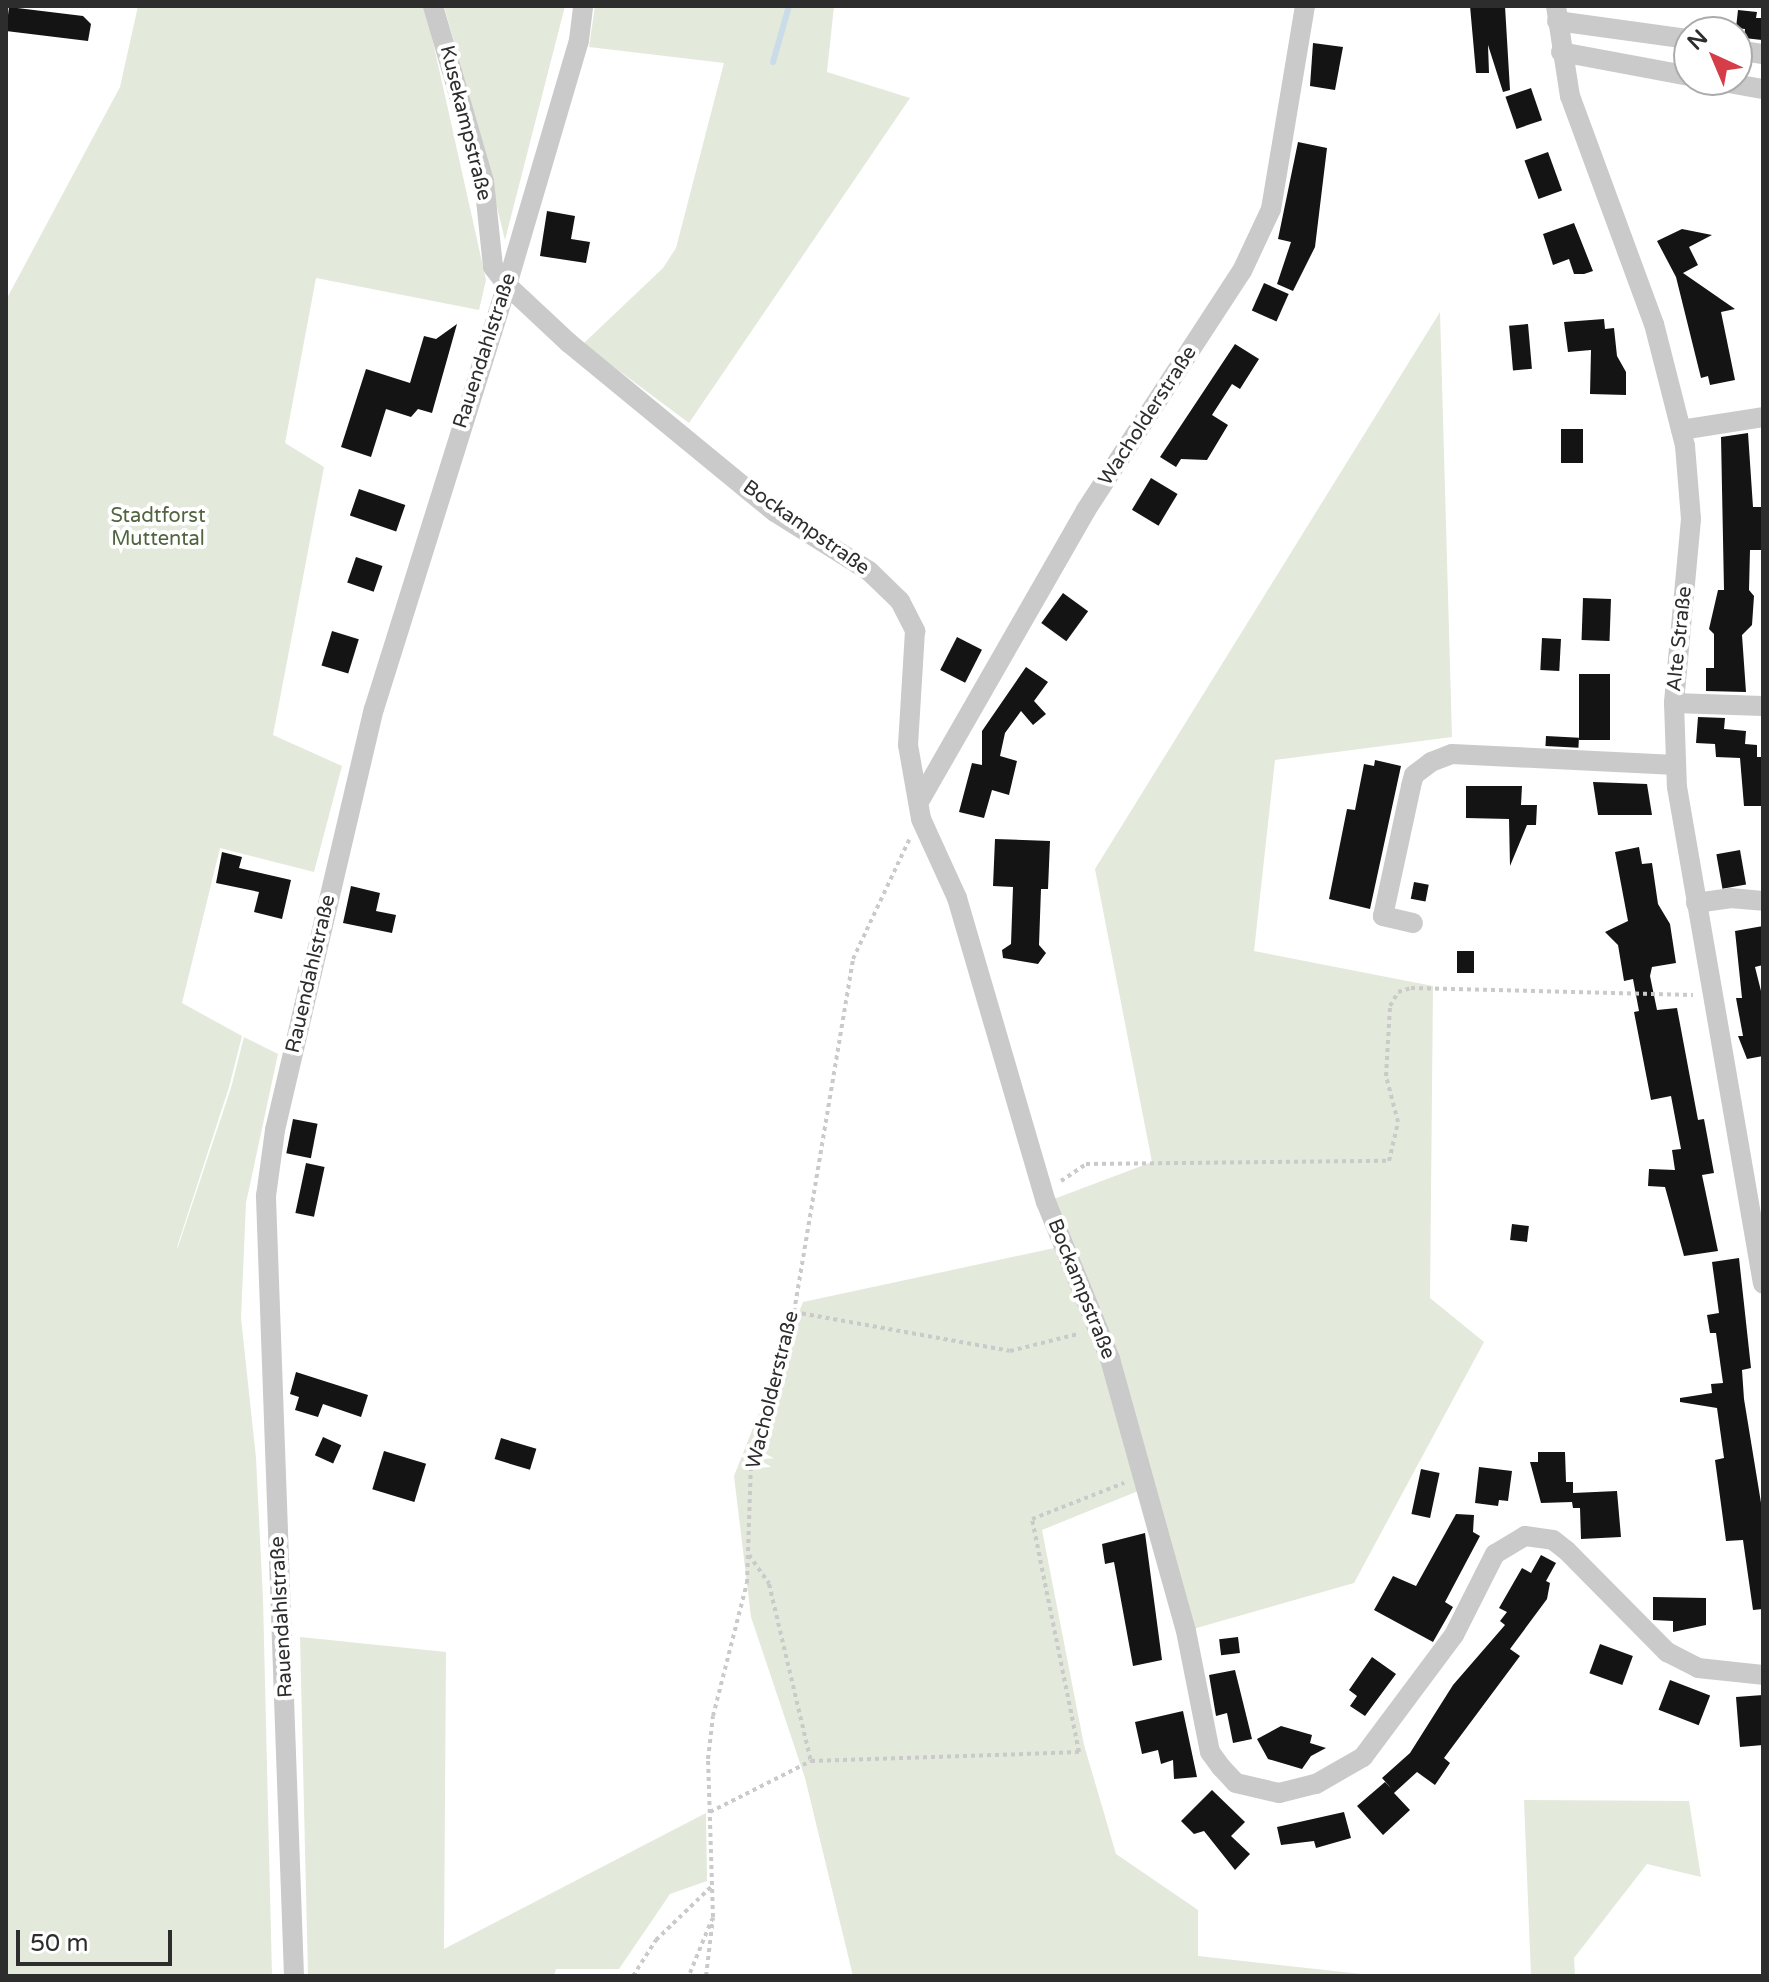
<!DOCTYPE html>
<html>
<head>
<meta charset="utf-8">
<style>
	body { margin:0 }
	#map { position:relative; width:1769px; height:1982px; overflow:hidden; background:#fff; font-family:"Varela Round",sans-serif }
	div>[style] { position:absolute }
	.green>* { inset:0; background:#e3e9db }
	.stream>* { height:6px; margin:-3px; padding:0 3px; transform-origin:3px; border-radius:3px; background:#c9dce8 }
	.building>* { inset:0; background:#141414; transform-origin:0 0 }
	.path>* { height:4px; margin-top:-2px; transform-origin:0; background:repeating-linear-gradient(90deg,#cacaca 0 4px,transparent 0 8px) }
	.minor>* { height:20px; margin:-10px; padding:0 10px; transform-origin:10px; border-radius:10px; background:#cacaca }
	span { translate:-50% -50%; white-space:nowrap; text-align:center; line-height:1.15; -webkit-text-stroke:8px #fff; paint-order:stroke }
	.street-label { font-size:20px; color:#2d2d2d }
	.park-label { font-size:20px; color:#50643f }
	.frame { position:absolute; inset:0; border:8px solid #2d2d2d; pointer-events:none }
	.north { position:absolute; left:1673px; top:16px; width:80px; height:80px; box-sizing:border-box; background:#fff; border:2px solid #ababab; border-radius:50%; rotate:316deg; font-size:22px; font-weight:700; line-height:32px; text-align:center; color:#2d2d2d }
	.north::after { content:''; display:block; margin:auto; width:28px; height:36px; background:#d53e49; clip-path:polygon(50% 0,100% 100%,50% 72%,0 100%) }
	.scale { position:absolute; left:16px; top:1930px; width:156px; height:36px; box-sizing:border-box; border:4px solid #2d2d2d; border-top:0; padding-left:10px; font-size:24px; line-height:28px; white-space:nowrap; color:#2d2d2d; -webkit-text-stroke:6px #fff; paint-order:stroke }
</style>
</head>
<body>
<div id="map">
	<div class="green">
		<i style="clip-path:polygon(138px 6px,425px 6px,486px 280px,479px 310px,316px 278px,285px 443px,324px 467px,273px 735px,342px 766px,314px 872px,220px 848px,182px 1003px,242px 1036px,229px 1087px,178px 1244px,177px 1250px,231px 1088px,244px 1037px,278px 1054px,246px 1203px,241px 1318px,256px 1458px,263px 1599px,272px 1976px,6px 1976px,6px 300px,120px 87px)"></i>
		<i style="clip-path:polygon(444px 6px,565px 6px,505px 240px,473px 110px)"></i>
		<i style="clip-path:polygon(595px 6px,834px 6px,827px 72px,910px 98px,689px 423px,583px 344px,663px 268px,676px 248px,724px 63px,589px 47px)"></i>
		<i style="clip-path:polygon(1440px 312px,1452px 737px,1275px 760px,1254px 951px,1433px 986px,1430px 1298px,1484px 1342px,1354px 1583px,1186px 1631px,1148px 1487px,1042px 1530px,1084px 1745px,1116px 1854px,1198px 1910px,1198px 1956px,1380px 1976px,853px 1976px,805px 1778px,751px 1617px,734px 1476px,803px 1302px,1064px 1246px,1046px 1202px,1152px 1162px,1095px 869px)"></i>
		<i style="clip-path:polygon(300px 1637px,446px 1652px,444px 1949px,706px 1813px,707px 1881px,670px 1894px,619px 1969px,556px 1969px,554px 1976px,308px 1976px)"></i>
		<i style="clip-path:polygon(1524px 1800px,1689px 1801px,1701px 1877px,1647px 1864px,1574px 1958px,1575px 1976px,1531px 1976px)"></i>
	</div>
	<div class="stream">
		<i style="left:773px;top:62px;width:58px;rotate:-74.1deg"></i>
	</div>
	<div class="building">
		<i style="clip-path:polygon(1470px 6px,1505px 6px,1510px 90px,1503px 92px,1488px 45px,1489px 73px,1476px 73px)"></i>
		<i style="clip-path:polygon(9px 7px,83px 16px,91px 24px,88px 41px,6px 31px)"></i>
		<i style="clip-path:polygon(1738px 10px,1757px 12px,1756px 18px,1763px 18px,1762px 40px,1744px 38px,1745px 29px,1736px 28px)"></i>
		<i style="clip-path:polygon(1313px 43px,1343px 47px,1335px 90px,1310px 86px)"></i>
		<i style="left:1531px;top:88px;width:34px;height:27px;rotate:71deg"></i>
		<i style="clip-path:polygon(1298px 142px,1327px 148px,1315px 247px,1293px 291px,1277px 284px,1291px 242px,1278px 239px)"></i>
		<i style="left:1548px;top:152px;width:41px;height:25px;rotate:70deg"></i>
		<i style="clip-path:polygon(547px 211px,575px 216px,571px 239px,590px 242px,586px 263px,540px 256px)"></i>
		<i style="clip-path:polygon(1574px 223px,1593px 271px,1584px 274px,1574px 274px,1569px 259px,1553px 265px,1543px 234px)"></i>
		<i style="clip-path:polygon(1682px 229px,1712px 235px,1689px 247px,1698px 265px,1683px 273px,1735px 309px,1721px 312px,1735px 380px,1710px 385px,1708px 376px,1701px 378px,1676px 277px,1657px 241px)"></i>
		<i style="left:1264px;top:283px;width:27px;height:30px;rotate:24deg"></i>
		<i style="clip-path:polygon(1604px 319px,1605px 329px,1614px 328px,1617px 356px,1626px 372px,1626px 395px,1590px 394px,1591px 350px,1568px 352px,1564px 322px)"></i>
		<i style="clip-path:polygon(457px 324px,432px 413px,418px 409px,411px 417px,386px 409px,371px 457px,341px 447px,366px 369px,410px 383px,424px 336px,436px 339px)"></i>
		<i style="left:1528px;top:324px;width:45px;height:19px;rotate:85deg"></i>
		<i style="clip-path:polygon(1235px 344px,1259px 359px,1240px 389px,1232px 384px,1212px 415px,1228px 425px,1207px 460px,1181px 459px,1176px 467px,1160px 457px)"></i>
		<i style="left:1561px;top:429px;width:22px;height:34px"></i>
		<i style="clip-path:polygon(1748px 433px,1753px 507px,1761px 507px,1761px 550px,1750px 550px,1749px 590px,1754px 596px,1752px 625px,1742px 635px,1746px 692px,1706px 691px,1706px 668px,1714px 668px,1714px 634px,1709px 629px,1718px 590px,1724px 590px,1721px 437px)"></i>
		<i style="left:1151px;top:478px;width:31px;height:37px;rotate:31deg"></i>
		<i style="left:359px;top:489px;width:49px;height:28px;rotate:19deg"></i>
		<i style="left:356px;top:557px;width:28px;height:27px;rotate:19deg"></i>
		<i style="left:1063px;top:593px;width:31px;height:37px;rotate:36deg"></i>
		<i style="left:1583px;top:598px;width:28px;height:42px;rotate:2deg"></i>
		<i style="left:332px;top:631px;width:28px;height:36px;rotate:17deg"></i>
		<i style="left:957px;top:637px;width:28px;height:37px;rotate:27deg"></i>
		<i style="left:1542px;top:638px;width:19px;height:32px;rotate:3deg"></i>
		<i style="clip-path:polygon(1026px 667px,1048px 682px,1034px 701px,1046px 714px,1033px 725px,1021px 711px,1005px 733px,1000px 756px,1017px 761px,1009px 795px,992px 790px,984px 818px,959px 812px,972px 763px,982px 765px,982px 731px)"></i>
		<i style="left:1579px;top:674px;width:31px;height:66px"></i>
		<i style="clip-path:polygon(1698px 717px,1725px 718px,1724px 729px,1746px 731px,1745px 744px,1757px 745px,1757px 757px,1763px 757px,1763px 806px,1744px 806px,1740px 758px,1716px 757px,1715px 744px,1696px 743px)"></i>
		<i style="left:1546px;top:736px;width:33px;height:10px;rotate:3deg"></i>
		<i style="clip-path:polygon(1375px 760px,1401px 766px,1370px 909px,1329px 899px,1347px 809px,1355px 810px,1364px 764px,1374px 766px)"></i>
		<i style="clip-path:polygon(1593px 782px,1647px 784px,1652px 815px,1598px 815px)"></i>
		<i style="clip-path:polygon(1466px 786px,1522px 786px,1521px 805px,1537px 805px,1536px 825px,1527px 825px,1510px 866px,1509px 819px,1466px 818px)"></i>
		<i style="clip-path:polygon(995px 839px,1050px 841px,1048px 889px,1041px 889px,1039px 945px,1046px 953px,1038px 964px,1003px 958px,1002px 950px,1011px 944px,1013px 887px,993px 886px)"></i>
		<i style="clip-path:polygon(1639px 847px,1642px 864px,1652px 863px,1658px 904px,1670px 924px,1676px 963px,1652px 967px,1650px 976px,1657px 1010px,1677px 1008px,1698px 1120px,1704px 1119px,1707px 1135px,1714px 1173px,1702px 1175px,1718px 1251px,1684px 1256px,1665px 1187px,1648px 1186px,1649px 1169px,1675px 1170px,1672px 1150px,1681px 1149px,1671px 1096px,1651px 1100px,1634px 1012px,1639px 1011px,1633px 979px,1624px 981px,1618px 945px,1605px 932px,1628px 921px,1615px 852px)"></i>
		<i style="left:1740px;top:850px;width:35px;height:24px;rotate:80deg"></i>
		<i style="clip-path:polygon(222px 852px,242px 857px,239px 868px,291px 880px,282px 919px,254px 912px,259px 892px,216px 883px)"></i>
		<i style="left:1414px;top:882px;width:15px;height:17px;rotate:11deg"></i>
		<i style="clip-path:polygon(351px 886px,380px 893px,376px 911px,396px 915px,392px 933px,343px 923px)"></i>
		<i style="clip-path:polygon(1763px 926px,1763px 965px,1755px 967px,1763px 999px,1763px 1056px,1747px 1059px,1738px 1036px,1743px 1036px,1736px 998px,1742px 998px,1735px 931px)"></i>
		<i style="left:1457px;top:951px;width:17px;height:22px"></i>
		<i style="left:293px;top:1119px;width:25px;height:35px;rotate:11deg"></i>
		<i style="left:306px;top:1163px;width:19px;height:51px;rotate:12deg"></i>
		<i style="left:1512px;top:1224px;width:17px;height:16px;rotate:7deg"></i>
		<i style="clip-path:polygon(1739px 1258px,1751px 1368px,1742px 1370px,1744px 1399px,1763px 1515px,1763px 1609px,1753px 1610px,1743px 1540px,1726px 1541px,1715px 1460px,1724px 1458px,1717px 1408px,1680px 1402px,1680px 1398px,1712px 1393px,1711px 1384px,1723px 1383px,1716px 1333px,1710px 1333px,1707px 1315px,1719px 1313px,1712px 1262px)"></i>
		<i style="clip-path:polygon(296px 1372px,368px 1395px,361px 1417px,323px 1404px,318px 1417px,295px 1410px,299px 1397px,290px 1394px)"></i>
		<i style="left:323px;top:1437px;width:20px;height:20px;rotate:24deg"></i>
		<i style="left:501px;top:1438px;width:37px;height:22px;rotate:17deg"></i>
		<i style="left:384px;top:1451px;width:44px;height:40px;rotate:17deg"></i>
		<i style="clip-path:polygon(1538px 1452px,1565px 1452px,1566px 1482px,1573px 1482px,1573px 1493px,1617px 1491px,1621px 1537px,1581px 1539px,1580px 1508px,1573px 1508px,1572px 1502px,1541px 1503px,1530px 1462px,1538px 1462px)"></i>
		<i style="clip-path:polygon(1479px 1467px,1512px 1471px,1508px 1501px,1499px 1500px,1498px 1506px,1475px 1503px)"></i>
		<i style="left:1421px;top:1469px;width:19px;height:46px;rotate:12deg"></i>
		<i style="clip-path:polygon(1456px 1514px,1474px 1515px,1473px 1532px,1480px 1536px,1445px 1602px,1453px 1607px,1433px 1642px,1374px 1610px,1393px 1576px,1416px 1586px)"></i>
		<i style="clip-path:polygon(1145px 1533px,1162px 1660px,1133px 1666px,1114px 1562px,1105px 1564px,1102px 1544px)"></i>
		<i style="clip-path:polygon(1541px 1555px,1556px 1563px,1546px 1581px,1550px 1583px,1547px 1599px,1510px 1649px,1520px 1656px,1444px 1758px,1450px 1763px,1435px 1785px,1417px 1772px,1394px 1793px,1410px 1810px,1383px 1835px,1357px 1806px,1385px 1782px,1391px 1788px,1382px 1778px,1410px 1753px,1453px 1685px,1505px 1625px,1500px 1621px,1507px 1612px,1499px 1608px,1522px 1568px,1531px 1573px)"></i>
		<i style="clip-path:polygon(1653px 1597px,1706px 1598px,1706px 1625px,1673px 1632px,1673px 1621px,1653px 1620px)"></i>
		<i style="left:1238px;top:1637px;width:16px;height:19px;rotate:83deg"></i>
		<i style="left:1600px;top:1644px;width:35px;height:31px;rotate:20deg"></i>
		<i style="clip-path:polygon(1372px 1657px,1396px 1674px,1365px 1716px,1350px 1706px,1357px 1696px,1349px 1690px)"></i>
		<i style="clip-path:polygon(1235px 1670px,1252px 1739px,1233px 1743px,1227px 1713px,1216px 1716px,1209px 1675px)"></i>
		<i style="left:1670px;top:1680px;width:43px;height:32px;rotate:21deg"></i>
		<i style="clip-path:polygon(1763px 1695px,1763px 1745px,1740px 1747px,1736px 1697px)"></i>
		<i style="clip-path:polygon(1183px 1711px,1197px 1777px,1174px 1779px,1173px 1760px,1161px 1764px,1158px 1750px,1142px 1754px,1135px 1722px)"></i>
		<i style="clip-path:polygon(1281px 1726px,1312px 1735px,1310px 1743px,1326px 1748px,1311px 1756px,1302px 1769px,1268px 1759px,1257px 1739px)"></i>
		<i style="clip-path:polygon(1212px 1790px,1245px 1822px,1231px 1836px,1250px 1854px,1235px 1870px,1204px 1831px,1194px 1834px,1181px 1821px)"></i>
		<i style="clip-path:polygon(1344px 1812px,1351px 1838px,1316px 1848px,1314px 1841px,1281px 1845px,1277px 1827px)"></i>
	</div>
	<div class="path">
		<i style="left:1061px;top:1181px;width:30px;rotate:-34deg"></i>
		<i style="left:1086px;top:1164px;width:303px;rotate:-0.6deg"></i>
		<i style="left:1389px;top:1161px;width:40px;rotate:-77deg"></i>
		<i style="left:1398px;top:1122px;width:48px;rotate:-104.6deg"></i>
		<i style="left:1386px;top:1076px;width:70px;rotate:-86.7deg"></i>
		<i style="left:1390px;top:1006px;width:16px;rotate:-60deg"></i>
		<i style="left:1398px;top:992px;width:14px;rotate:-17deg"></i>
		<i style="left:1411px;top:988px;width:282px;rotate:1.4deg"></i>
		<i style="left:794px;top:1312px;width:219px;rotate:10.2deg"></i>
		<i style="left:1010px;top:1351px;width:70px;rotate:-14deg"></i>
		<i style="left:749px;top:1555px;width:35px;rotate:55deg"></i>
		<i style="left:769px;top:1584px;width:182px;rotate:76.7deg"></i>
		<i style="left:710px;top:1812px;width:113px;rotate:-26.8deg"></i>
		<i style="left:811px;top:1761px;width:268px;rotate:-1.9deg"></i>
		<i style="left:1079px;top:1752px;width:238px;rotate:-101.4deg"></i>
		<i style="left:1032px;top:1519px;width:99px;rotate:-21.4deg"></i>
		<i style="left:690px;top:1973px;width:58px;rotate:-67.8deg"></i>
		<i style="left:633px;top:1976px;width:43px;rotate:-57.4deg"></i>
		<i style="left:656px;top:1940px;width:79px;rotate:-44deg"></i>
		<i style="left:706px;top:1976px;width:59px;rotate:-83.2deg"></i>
		<i style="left:713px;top:1917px;width:158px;rotate:-91.8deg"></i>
		<i style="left:708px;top:1759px;width:43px;rotate:-83.4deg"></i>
		<i style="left:713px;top:1716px;width:137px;rotate:-75.7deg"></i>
		<i style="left:747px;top:1583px;width:123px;rotate:-88.1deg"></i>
		<i style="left:751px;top:1460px;width:154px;rotate:-73.8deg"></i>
		<i style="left:794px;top:1312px;width:358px;rotate:-80.5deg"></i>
		<i style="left:853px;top:959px;width:132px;rotate:-64.8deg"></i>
	</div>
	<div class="minor">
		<i style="left:433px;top:6px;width:182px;rotate:73.8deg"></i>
		<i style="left:484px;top:181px;width:86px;rotate:84deg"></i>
		<i style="left:493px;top:267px;width:23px;rotate:52deg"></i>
		<i style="left:507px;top:285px;width:85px;rotate:43.1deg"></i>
		<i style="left:569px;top:343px;width:266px;rotate:39.4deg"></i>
		<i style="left:775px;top:512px;width:111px;rotate:32.1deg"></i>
		<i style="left:869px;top:571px;width:43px;rotate:44.1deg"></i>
		<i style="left:900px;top:601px;width:34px;rotate:63deg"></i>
		<i style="left:915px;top:631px;width:114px;rotate:93.5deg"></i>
		<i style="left:908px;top:745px;width:75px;rotate:80deg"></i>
		<i style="left:921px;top:819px;width:87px;rotate:65.5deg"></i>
		<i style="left:957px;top:898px;width:317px;rotate:73.7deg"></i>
		<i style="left:1046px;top:1202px;width:170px;rotate:67.8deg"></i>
		<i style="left:1110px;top:1359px;width:282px;rotate:74.4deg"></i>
		<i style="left:1186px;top:1631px;width:123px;rotate:78.8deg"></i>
		<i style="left:1210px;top:1752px;width:19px;rotate:54deg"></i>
		<i style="left:1221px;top:1767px;width:22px;rotate:47deg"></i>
		<i style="left:1236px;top:1783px;width:44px;rotate:13.1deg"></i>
		<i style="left:1279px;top:1793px;width:38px;rotate:-14deg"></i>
		<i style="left:1316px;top:1784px;width:54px;rotate:-29.9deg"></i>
		<i style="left:1363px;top:1757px;width:152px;rotate:-53.3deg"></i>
		<i style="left:1454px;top:1635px;width:91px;rotate:-63.2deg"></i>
		<i style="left:1495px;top:1554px;width:35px;rotate:-31deg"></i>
		<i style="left:1525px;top:1536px;width:28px;rotate:8deg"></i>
		<i style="left:1553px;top:1540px;width:16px;rotate:38deg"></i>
		<i style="left:1566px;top:1550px;width:144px;rotate:45.3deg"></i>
		<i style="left:1667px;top:1652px;width:35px;rotate:27deg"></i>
		<i style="left:1698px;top:1668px;width:65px;rotate:6.1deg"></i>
		<i style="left:1556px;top:6px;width:91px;rotate:81.2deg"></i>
		<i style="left:1570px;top:96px;width:243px;rotate:69.8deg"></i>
		<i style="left:1654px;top:324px;width:126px;rotate:75.7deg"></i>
		<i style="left:1685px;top:446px;width:73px;rotate:85.3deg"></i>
		<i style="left:1691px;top:519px;width:185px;rotate:95.3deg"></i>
		<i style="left:1674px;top:703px;width:84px;rotate:88deg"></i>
		<i style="left:1677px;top:787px;width:504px;rotate:80.18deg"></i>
		<i style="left:1557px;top:21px;width:133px;rotate:7.8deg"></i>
		<i style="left:1737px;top:50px;width:26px;rotate:9deg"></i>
		<i style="left:1561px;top:52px;width:130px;rotate:10.6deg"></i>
		<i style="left:1712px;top:80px;width:52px;rotate:10deg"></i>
		<i style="left:1681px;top:430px;width:83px;rotate:-9deg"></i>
		<i style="left:1674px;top:703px;width:89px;rotate:1.9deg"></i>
		<i style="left:920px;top:800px;width:334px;rotate:-60.2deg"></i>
		<i style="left:1086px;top:510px;width:285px;rotate:-56.9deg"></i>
		<i style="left:1242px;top:271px;width:68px;rotate:-64.9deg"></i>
		<i style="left:1271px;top:209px;width:206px;rotate:-80.5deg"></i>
		<i style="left:1696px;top:903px;width:34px;rotate:-8deg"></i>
		<i style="left:1730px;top:898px;width:33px;rotate:5deg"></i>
		<i style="left:1413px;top:923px;width:31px;rotate:-167deg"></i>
		<i style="left:1383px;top:916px;width:133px;rotate:-77.8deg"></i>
		<i style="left:1411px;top:786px;width:11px;rotate:-75deg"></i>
		<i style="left:1414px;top:775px;width:21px;rotate:-37deg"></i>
		<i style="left:1431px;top:762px;width:22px;rotate:-21deg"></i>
		<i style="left:1452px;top:754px;width:224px;rotate:2.8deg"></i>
		<i style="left:294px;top:1976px;width:781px;rotate:-92.06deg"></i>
		<i style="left:266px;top:1196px;width:67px;rotate:-82.2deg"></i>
		<i style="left:275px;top:1130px;width:432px;rotate:-76.8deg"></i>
		<i style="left:374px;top:709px;width:444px;rotate:-72.6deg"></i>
		<i style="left:507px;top:285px;width:255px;rotate:-73.6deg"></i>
		<i style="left:579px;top:40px;width:34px;rotate:-83deg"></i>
	</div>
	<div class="street-label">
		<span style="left:465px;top:123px;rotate:76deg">Kusekampstraße</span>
		<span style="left:485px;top:351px;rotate:-72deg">Rauendahlstraße</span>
		<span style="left:1148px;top:416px;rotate:-57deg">Wacholderstraße</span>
		<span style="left:806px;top:528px;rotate:35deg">Bockampstraße</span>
		<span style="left:1680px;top:639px;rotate:-84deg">Alte Straße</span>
		<span style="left:311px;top:974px;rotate:-77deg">Rauendahlstraße</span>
		<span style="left:1081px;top:1289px;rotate:68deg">Bockampstraße</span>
		<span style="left:773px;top:1390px;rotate:-76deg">Wacholderstraße</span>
		<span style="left:282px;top:1617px;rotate:-93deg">Rauendahlstraße</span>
	</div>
	<div class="park-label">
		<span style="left:158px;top:528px">Stadtforst<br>Muttental</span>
	</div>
	<div class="frame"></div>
	<div class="north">N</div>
	<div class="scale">50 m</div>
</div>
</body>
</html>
